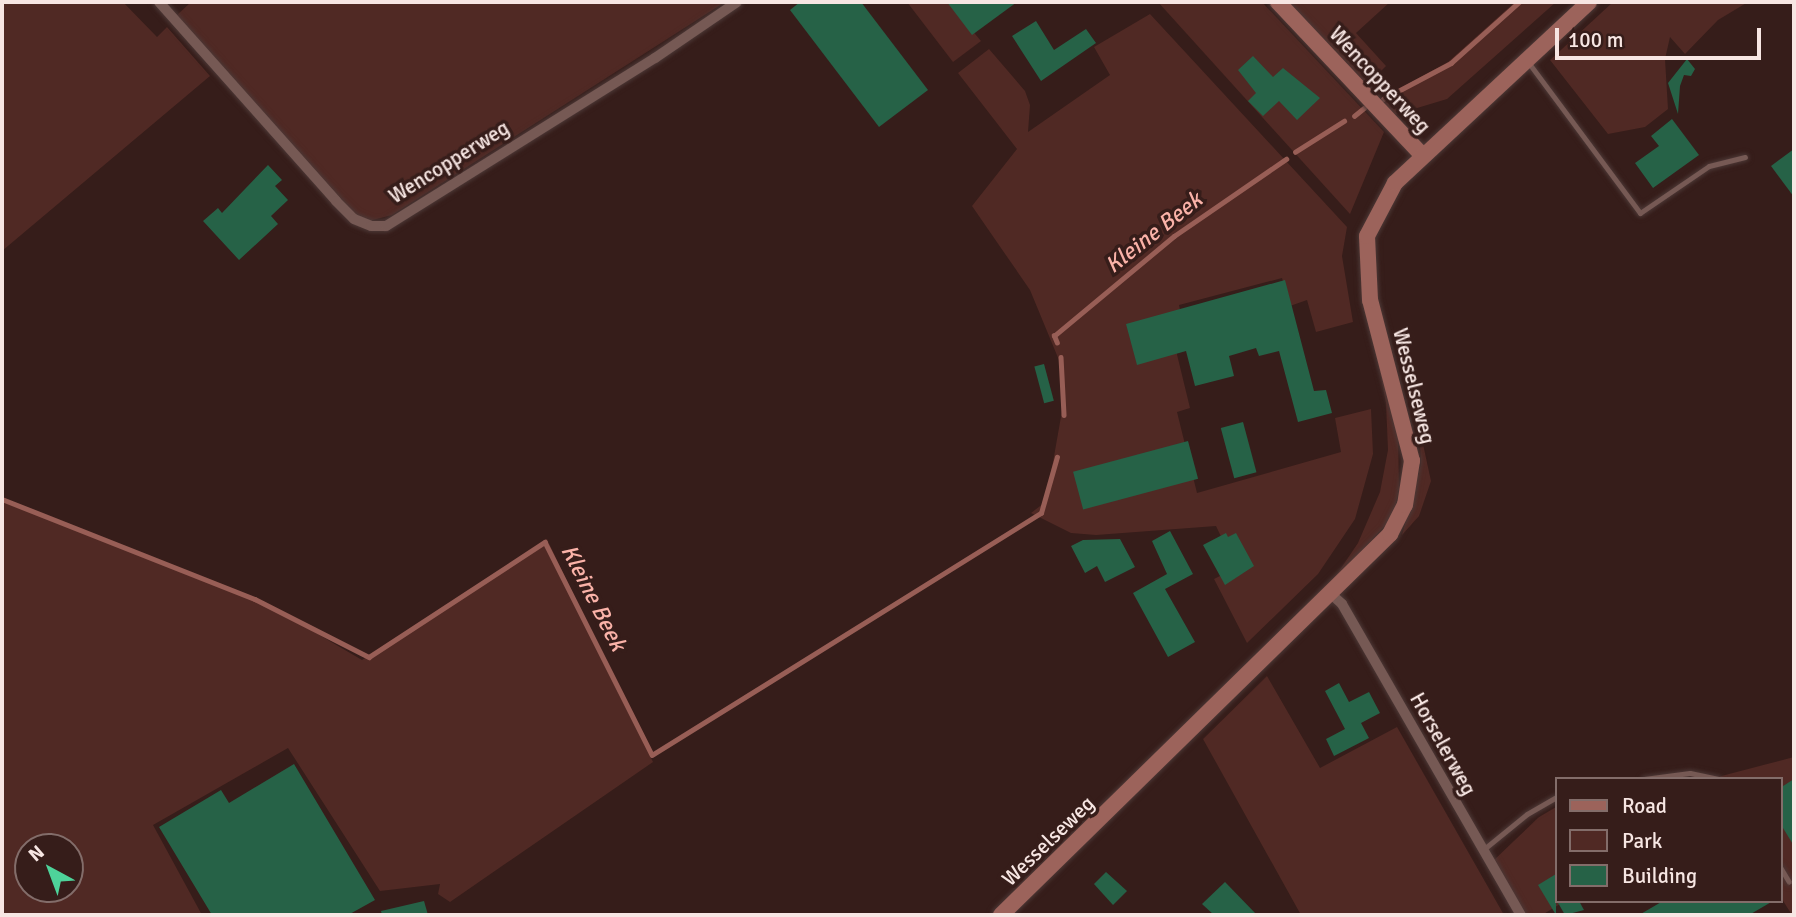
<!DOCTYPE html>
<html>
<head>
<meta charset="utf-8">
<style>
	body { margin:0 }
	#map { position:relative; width:1796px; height:917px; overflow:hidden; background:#361d1a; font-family:Signika,sans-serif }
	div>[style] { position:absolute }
	.green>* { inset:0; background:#502924 }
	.stream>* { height:4.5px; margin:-2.25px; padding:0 2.25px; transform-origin:2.25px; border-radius:2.25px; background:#985e56 }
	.building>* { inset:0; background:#266247; transform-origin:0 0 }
	.roads { filter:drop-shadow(0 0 2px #4c3836) drop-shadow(0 0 2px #4c3836) }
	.lane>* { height:5px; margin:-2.5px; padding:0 2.5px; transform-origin:2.5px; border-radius:2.5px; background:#765954 }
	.street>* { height:10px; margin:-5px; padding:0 5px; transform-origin:5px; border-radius:5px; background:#765954 }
	.secondary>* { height:16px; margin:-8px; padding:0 8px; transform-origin:8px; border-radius:8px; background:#9c635b }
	span { translate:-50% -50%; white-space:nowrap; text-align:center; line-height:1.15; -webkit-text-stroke:7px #361d1a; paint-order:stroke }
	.street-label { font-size:21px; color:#f7e6e3 }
	.water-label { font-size:23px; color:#fab2a8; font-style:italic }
	.frame { position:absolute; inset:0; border:4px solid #f7e6e3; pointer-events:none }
	.legend { position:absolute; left:1555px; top:777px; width:228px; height:126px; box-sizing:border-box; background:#361d1a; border:2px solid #836d6a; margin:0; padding:9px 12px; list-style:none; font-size:21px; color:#f7e6e3 }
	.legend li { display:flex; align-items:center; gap:14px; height:35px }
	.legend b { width:35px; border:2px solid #836d6a }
	.north { position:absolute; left:14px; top:833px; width:70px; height:70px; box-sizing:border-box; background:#361d1a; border:2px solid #836d6a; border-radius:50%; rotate:319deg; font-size:19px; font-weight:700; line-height:28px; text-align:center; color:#f7e6e3 }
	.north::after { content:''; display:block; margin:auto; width:24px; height:32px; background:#4ed39a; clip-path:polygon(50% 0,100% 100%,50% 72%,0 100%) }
	.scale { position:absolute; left:1555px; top:28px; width:206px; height:32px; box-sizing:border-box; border:4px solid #f7e6e3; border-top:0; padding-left:9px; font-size:21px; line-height:24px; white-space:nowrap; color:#f7e6e3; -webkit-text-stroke:5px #361d1a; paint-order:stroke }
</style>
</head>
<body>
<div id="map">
	<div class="green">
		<i style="clip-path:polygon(2px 2px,123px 2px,157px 37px,167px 27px,210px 76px,2px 251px)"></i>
		<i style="clip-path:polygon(191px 2px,725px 2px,392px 215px,369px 221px,354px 213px,176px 16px)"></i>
		<i style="clip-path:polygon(907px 2px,948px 2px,981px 41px,953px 62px)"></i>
		<i style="clip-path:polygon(1158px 2px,1262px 2px,1384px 132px,1350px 214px)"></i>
		<i style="clip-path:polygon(1285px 2px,1390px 2px,1356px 33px,1386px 66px,1366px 86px)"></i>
		<i style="clip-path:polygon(1515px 2px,1556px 2px,1447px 99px,1394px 115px,1379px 100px,1448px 62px)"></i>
		<i style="clip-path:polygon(1613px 2px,1748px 2px,1718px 20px,1685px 54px,1670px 37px,1665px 59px,1668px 109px,1645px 127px,1608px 134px,1550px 60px)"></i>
		<i style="clip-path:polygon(1150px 14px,1347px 227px,1342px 256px,1353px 322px,1316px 332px,1307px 300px,1290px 306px,1282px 278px,1179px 305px,1185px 333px,1173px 338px,1190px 408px,1177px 412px,1197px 493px,1341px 452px,1335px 418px,1371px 409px,1373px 454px,1355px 519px,1318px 574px,1247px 643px,1214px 579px,1236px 568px,1216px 526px,1096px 535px,1071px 533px,1031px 513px,1044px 503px,1053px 462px,1065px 394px,1061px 365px,1030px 290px,972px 206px,1017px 149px,958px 73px,989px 49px,1025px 91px,1030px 105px,1028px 132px,1110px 75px,1094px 47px)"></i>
		<i style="clip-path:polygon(1378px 362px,1398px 430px,1399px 489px,1393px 517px,1331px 583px,1358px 543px,1380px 492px,1388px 450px,1386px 403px)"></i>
		<i style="clip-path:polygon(1419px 426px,1431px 481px,1419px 516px,1402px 535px,1421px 464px)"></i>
		<i style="clip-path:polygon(evenodd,2px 498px,265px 603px,362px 660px,547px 539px,653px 762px,450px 902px,438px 894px,440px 884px,380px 891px,288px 748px,153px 825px,202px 915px,2px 915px,2px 498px,70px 847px,70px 889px,28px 889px,28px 847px,70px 847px)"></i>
		<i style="clip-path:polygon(1267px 676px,1320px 768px,1397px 727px,1504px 915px,1301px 915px,1203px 739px)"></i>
		<i style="clip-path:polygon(1794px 757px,1794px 915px,1792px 915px,1780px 896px,1780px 779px,1710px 779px)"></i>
		<i style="clip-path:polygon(1556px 807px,1556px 901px,1565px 901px,1542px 915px,1526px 915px,1493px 861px,1539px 817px)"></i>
	</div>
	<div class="stream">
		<i style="left:1383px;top:99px;width:77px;rotate:-27.9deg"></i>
		<i style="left:1451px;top:63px;width:91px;rotate:-41.9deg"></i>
		<i style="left:1354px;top:116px;width:13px;rotate:-39deg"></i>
		<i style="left:1295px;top:152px;width:58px;rotate:-32.3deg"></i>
		<i style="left:1057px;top:343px;width:8px;rotate:-113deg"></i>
		<i style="left:1054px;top:336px;width:156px;rotate:-39.8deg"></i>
		<i style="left:1174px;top:236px;width:136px;rotate:-34.5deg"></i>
		<i style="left:1061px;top:357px;width:58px;rotate:87deg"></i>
		<i style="left:2px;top:499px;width:272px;rotate:21.6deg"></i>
		<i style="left:255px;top:599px;width:128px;rotate:27deg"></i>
		<i style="left:369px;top:657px;width:210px;rotate:-33.2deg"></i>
		<i style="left:545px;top:542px;width:238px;rotate:63.3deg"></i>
		<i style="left:652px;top:755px;width:458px;rotate:-31.9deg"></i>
		<i style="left:1041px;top:513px;width:58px;rotate:-74.1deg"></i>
	</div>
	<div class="building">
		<i style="clip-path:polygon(800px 2px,861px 2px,928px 90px,879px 127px,790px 10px)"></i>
		<i style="clip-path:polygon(947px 2px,1017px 2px,972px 35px)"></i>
		<i style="clip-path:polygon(1036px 21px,1054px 50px,1086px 29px,1096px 43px,1041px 81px,1012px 36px)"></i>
		<i style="clip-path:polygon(1253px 56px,1273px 77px,1283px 68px,1320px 98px,1297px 120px,1279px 101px,1263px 116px,1248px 101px,1256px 93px,1238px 70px)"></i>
		<i style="clip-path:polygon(1687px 59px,1695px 69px,1691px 76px,1684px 75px,1680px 86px,1678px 114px,1668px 83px)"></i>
		<i style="clip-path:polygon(1672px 119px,1699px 155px,1653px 188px,1635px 163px,1659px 146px,1651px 136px)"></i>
		<i style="clip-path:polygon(1794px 149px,1794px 197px,1771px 166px)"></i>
		<i style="clip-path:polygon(268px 165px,282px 180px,275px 186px,288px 200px,271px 216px,278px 224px,239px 260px,203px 221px,218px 208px,222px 213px)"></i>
		<i style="clip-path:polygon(1285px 280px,1314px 391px,1326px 390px,1332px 413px,1298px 422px,1279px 351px,1259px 356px,1256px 348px,1229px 356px,1234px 376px,1195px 386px,1186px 351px,1137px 365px,1126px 324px)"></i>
		<i style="left:1044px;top:364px;width:38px;height:10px;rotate:75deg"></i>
		<i style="left:1243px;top:422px;width:52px;height:23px;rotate:75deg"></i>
		<i style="left:1188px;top:441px;width:39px;height:119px;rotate:75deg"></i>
		<i style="clip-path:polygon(1170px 531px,1193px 574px,1165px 589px,1195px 642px,1168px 657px,1133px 593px,1167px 574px,1152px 541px)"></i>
		<i style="clip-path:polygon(1226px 533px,1228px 537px,1236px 533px,1254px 566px,1225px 585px,1203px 545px)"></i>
		<i style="clip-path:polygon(1120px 539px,1135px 567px,1105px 582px,1097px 566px,1085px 573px,1071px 546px,1083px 540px)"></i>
		<i style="clip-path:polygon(1339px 683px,1349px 702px,1369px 692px,1380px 713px,1361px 723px,1369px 738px,1334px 756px,1326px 739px,1345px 729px,1325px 691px)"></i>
		<i style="clip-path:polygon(294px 764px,375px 900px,348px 915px,212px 915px,159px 827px,221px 790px,229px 803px)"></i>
		<i style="clip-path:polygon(1794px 779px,1794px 846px,1780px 823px,1780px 788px)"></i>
		<i style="clip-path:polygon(1106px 872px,1127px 891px,1113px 905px,1094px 884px)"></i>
		<i style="clip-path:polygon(1556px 874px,1556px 915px,1538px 885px)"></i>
		<i style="clip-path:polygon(1225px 882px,1257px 915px,1214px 915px,1202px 904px)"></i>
		<i style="clip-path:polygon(424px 901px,428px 915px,382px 915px,381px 911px)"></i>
		<i style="clip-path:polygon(1557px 901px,1579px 901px,1584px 910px,1565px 915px)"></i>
		<i style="clip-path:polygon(1663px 901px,1773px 901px,1749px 915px,1639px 915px)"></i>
	</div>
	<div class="roads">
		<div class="lane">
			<i style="left:1528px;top:62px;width:188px;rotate:53.4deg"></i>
			<i style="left:1640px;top:213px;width:83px;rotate:-34.3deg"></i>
			<i style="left:1709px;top:166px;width:37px;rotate:-14deg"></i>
			<i style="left:1644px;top:779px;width:46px;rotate:-7.4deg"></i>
			<i style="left:1690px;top:773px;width:29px;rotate:12deg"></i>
			<i style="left:1484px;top:849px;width:55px;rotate:-39.1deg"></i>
			<i style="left:1527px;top:814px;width:34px;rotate:-30deg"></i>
			<i style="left:1780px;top:867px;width:17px;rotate:59deg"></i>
		</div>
		<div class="street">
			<i style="left:159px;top:2px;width:266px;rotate:48.3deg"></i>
			<i style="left:336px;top:201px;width:25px;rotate:45deg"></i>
			<i style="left:354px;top:219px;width:18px;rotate:22deg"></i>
			<i style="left:371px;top:226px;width:15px"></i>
			<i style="left:386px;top:226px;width:317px;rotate:-32deg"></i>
			<i style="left:655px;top:58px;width:99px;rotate:-34.3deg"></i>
			<i style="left:1331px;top:594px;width:15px;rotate:42deg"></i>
			<i style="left:1342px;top:604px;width:359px;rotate:60.1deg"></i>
		</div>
		<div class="secondary">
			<i style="left:1278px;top:2px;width:210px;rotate:46.7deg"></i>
			<i style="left:1001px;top:915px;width:545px;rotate:-44.4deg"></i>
			<i style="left:1390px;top:534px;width:33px;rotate:-63deg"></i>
			<i style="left:1405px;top:505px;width:45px;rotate:-81deg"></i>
			<i style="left:1412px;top:461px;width:166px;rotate:-104.6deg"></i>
			<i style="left:1370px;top:300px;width:64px;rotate:-92.7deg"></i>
			<i style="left:1367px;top:236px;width:60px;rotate:-62.2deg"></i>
			<i style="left:1395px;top:183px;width:265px;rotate:-43deg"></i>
		</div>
	</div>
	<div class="street-label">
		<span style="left:1380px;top:80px;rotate:47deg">Wencopperweg</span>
		<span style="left:449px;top:162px;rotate:-32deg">Wencopperweg</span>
		<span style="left:1414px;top:386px;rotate:76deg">Wesselseweg</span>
		<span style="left:1443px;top:744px;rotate:61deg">Horselerweg</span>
		<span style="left:1048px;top:841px;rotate:-44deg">Wesselseweg</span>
	</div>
	<div class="water-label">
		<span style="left:1154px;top:233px;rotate:-38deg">Kleine Beek</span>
		<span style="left:593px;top:598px;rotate:63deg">Kleine Beek</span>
	</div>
	<div class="frame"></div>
	<ul class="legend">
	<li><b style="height:9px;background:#9c635b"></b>Road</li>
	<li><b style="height:19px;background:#502924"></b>Park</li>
	<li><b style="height:19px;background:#266247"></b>Building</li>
	</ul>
	<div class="north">N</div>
	<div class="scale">100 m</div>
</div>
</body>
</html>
